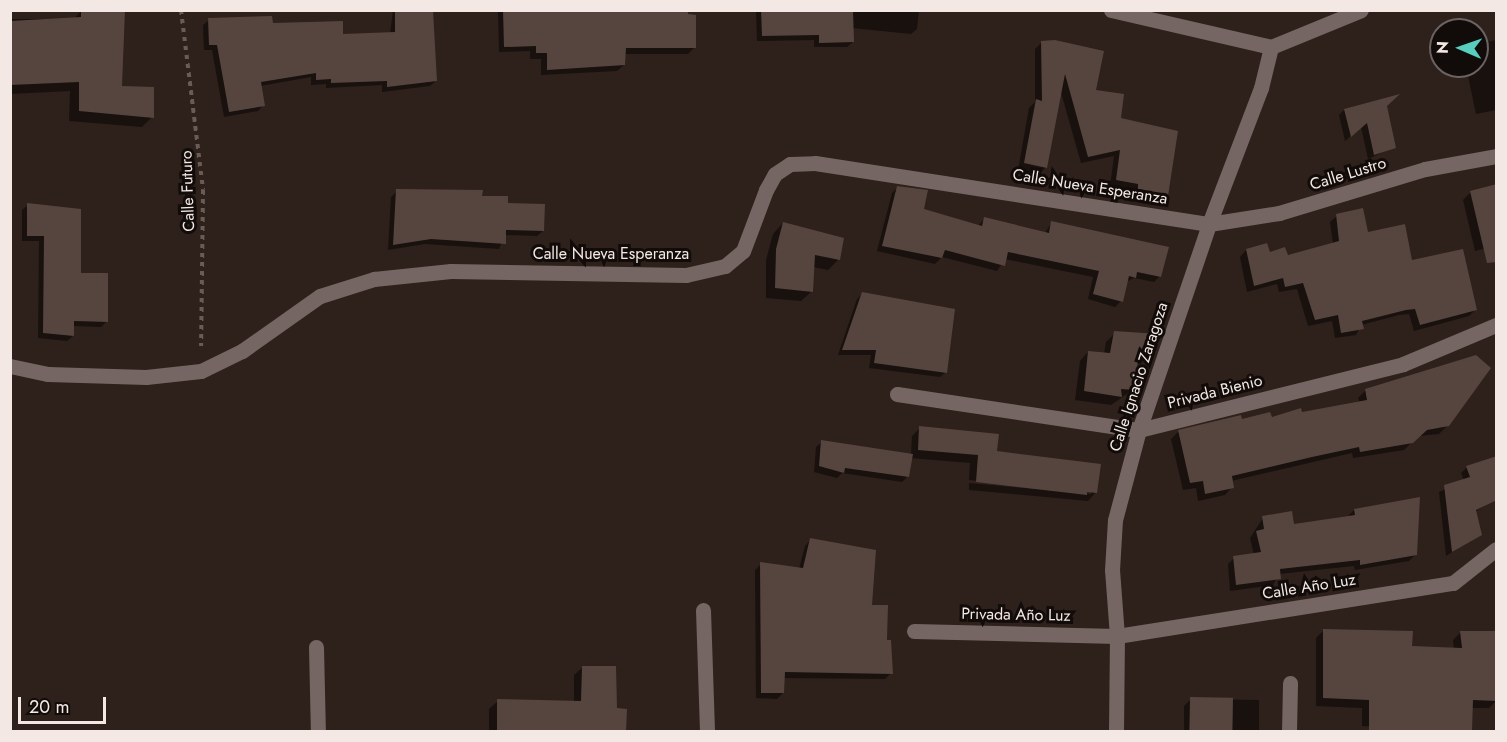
<!DOCTYPE html>
<html>
<head>
<meta charset="utf-8">
<style>
	body { margin:0 }
	#map { position:relative; width:1507px; height:742px; overflow:hidden; background:#2e201a; font-family:Jost,sans-serif }
	div>[style] { position:absolute }
	.shadow>* { inset:0; background:#0007 }
	.building>* { inset:0; background:#56453f; transform-origin:0 0 }
	.path>* { height:4px; margin-top:-2px; transform-origin:0; background:repeating-linear-gradient(90deg,#695c57 0 4.5px,transparent 0 9px) }
	.minor>* { height:15px; margin:-7.5px; padding:0 7.5px; transform-origin:7.5px; border-radius:7.5px; background:#756664 }
	span { translate:-50% -50%; white-space:nowrap; text-align:center; line-height:1.15; -webkit-text-stroke:6px #110b09; paint-order:stroke }
	.street-label { font-size:16px; color:#f3e8e4 }
	.frame { position:absolute; inset:0; border:12px solid #f3e8e4; pointer-events:none }
	.north { position:absolute; left:1429px; top:18px; width:60px; height:60px; box-sizing:border-box; background:#110b09; border:2px solid #6b6361; border-radius:50%; rotate:272deg; font-size:16px; font-weight:700; line-height:24px; text-align:center; color:#f3e8e4 }
	.north::after { content:''; display:block; margin:auto; width:21px; height:27px; background:#58cebf; clip-path:polygon(50% 0,100% 100%,50% 72%,0 100%) }
	.scale { position:absolute; left:18px; top:697px; width:88px; height:27px; box-sizing:border-box; border:3px solid #f3e8e4; border-top:0; padding-left:8px; font-size:18px; line-height:21px; white-space:nowrap; color:#f3e8e4; -webkit-text-stroke:4px #110b09; paint-order:stroke }
</style>
</head>
<body>
<div id="map">
	<div class="shadow">
		<i style="clip-path:polygon(82px 10px,121px 87px,152px 117px,142px 127px,69px 121px,70px 91px,10px 94px,10px 19px,74px 19px)"></i>
		<i style="clip-path:polygon(393px 10px,432px 10px,436px 81px,430px 86px,382px 92px,382px 85px,326px 88px,326px 84px,311px 85px,311px 77px,260px 86px,263px 105px,258px 111px,224px 117px,212px 50px,204px 50px,203px 25px,209px 20px,271px 24px,341px 36px,390px 34px)"></i>
		<i style="clip-path:polygon(498px 10px,597px 10px,695px 47px,688px 54px,624px 54px,624px 65px,617px 71px,541px 75px,541px 59px,530px 59px,530px 51px,499px 52px)"></i>
		<i style="clip-path:polygon(756px 10px,919px 10px,917px 29px,911px 34px,852px 28px,853px 42px,847px 47px,814px 47px,814px 40px,757px 41px)"></i>
		<i style="clip-path:polygon(1496px 40px,1496px 110px,1476px 114px,1466px 66px,1477px 66px,1477px 44px)"></i>
		<i style="clip-path:polygon(1042px 42px,1119px 119px,1176px 132px,1166px 196px,1159px 203px,1131px 196px,1132px 190px,1110px 187px,1114px 156px,1081px 163px,1060px 89px,1046px 167px,1039px 174px,1018px 170px,1029px 108px,1035px 102px,1035px 49px)"></i>
		<i style="clip-path:polygon(1385px 106px,1394px 147px,1368px 159px,1361px 127px,1345px 141px,1339px 115px,1344px 110px)"></i>
		<i style="clip-path:polygon(898px 187px,922px 210px,978px 226px,985px 218px,1045px 233px,1052px 222px,1160px 276px,1154px 282px,1134px 278px,1126px 282px,1121px 301px,1115px 307px,1088px 299px,1093px 277px,1005px 259px,997px 271px,942px 257px,935px 264px,877px 251px,892px 193px)"></i>
		<i style="clip-path:polygon(397px 191px,480px 198px,506px 204px,543px 231px,537px 236px,505px 235px,499px 249px,425px 244px,388px 250px,391px 197px)"></i>
		<i style="clip-path:polygon(1471px 192px,1496px 246px,1475px 251px,1463px 200px)"></i>
		<i style="clip-path:polygon(28px 205px,79px 274px,107px 321px,101px 327px,73px 326px,73px 336px,67px 341px,38px 338px,39px 241px,22px 241px,22px 210px)"></i>
		<i style="clip-path:polygon(1337px 216px,1411px 261px,1475px 310px,1469px 316px,1414px 331px,1409px 314px,1399px 315px,1361px 325px,1356px 335px,1335px 338px,1332px 321px,1308px 326px,1297px 289px,1279px 292px,1277px 284px,1247px 292px,1240px 257px,1246px 250px,1287px 257px,1333px 244px,1330px 222px)"></i>
		<i style="clip-path:polygon(783px 223px,838px 260px,828px 270px,813px 267px,812px 291px,801px 301px,766px 298px,766px 260px,773px 234px)"></i>
		<i style="clip-path:polygon(863px 293px,946px 372px,940px 377px,869px 368px,871px 355px,838px 355px,857px 299px)"></i>
		<i style="clip-path:polygon(1115px 333px,1148px 357px,1136px 366px,1134px 389px,1111px 405px,1075px 400px,1080px 361px,1088px 352px,1104px 354px,1106px 342px)"></i>
		<i style="clip-path:polygon(1366px 390px,1447px 426px,1439px 434px,1418px 436px,1404px 450px,1353px 458px,1352px 453px,1231px 481px,1232px 487px,1225px 495px,1198px 501px,1196px 488px,1183px 490px,1171px 439px,1178px 432px,1360px 403px,1358px 398px)"></i>
		<i style="clip-path:polygon(920px 428px,995px 452px,1096px 492px,1088px 501px,969px 490px,969px 483px,1091px 494px,1091px 491px,969px 480px,970px 463px,910px 458px,908px 476px,902px 482px,842px 473px,837px 478px,814px 472px,816px 447px,822px 442px,911px 455px,912px 436px)"></i>
		<i style="clip-path:polygon(1467px 467px,1490px 502px,1475px 512px,1480px 534px,1446px 556px,1439px 492px,1464px 480px,1461px 473px)"></i>
		<i style="clip-path:polygon(1354px 510px,1416px 554px,1409px 561px,1355px 570px,1354px 566px,1279px 574px,1273px 585px,1230px 591px,1228px 564px,1234px 558px,1254px 555px,1250px 538px,1263px 518px,1292px 526px,1348px 516px)"></i>
		<i style="clip-path:polygon(811px 539px,870px 606px,885px 641px,891px 673px,885px 679px,783px 678px,783px 693px,777px 699px,756px 698px,755px 570px,761px 564px,799px 569px,805px 546px)"></i>
		<i style="clip-path:polygon(1324px 630px,1411px 647px,1454px 649px,1453px 640px,1461px 632px,1496px 701px,1489px 708px,1471px 708px,1406px 728px,1362px 726px,1362px 708px,1316px 706px,1316px 638px)"></i>
		<i style="clip-path:polygon(583px 667px,615px 710px,625px 732px,489px 732px,489px 709px,498px 701px,574px 702px,574px 675px)"></i>
		<i style="clip-path:polygon(1191px 699px,1259px 700px,1259px 732px,1184px 732px,1184px 706px)"></i>
	</div>
	<div class="building">
		<i style="clip-path:polygon(81px 10px,125px 10px,122px 86px,154px 87px,154px 118px,79px 111px,79px 82px,10px 85px,10px 21px,81px 17px)"></i>
		<i style="clip-path:polygon(395px 10px,433px 10px,437px 81px,387px 87px,387px 81px,331px 83px,331px 79px,316px 80px,316px 73px,261px 82px,265px 106px,229px 112px,217px 45px,209px 45px,208px 18px,272px 16px,273px 23px,343px 21px,343px 34px,395px 32px)"></i>
		<i style="clip-path:polygon(503px 10px,688px 10px,688px 14px,696px 15px,696px 48px,626px 48px,625px 65px,547px 70px,547px 53px,536px 53px,536px 46px,504px 47px)"></i>
		<i style="clip-path:polygon(761px 10px,853px 10px,854px 42px,819px 43px,819px 35px,762px 36px)"></i>
		<i style="clip-path:polygon(1055px 40px,1104px 51px,1096px 90px,1124px 94px,1121px 118px,1178px 131px,1168px 196px,1138px 189px,1138px 184px,1116px 180px,1120px 150px,1088px 157px,1065px 74px,1047px 168px,1024px 163px,1036px 99px,1042px 101px,1041px 41px)"></i>
		<i style="clip-path:polygon(1400px 94px,1387px 106px,1396px 148px,1374px 155px,1367px 123px,1351px 137px,1344px 109px)"></i>
		<i style="clip-path:polygon(1497px 184px,1497px 262px,1487px 263px,1470px 191px)"></i>
		<i style="clip-path:polygon(897px 186px,928px 190px,924px 209px,982px 226px,984px 217px,1049px 233px,1051px 221px,1169px 247px,1161px 277px,1137px 272px,1136px 278px,1129px 276px,1123px 302px,1093px 294px,1099px 271px,1008px 252px,1005px 266px,945px 250px,942px 258px,882px 246px)"></i>
		<i style="clip-path:polygon(396px 189px,483px 190px,482px 196px,508px 196px,508px 203px,545px 204px,544px 231px,506px 230px,506px 244px,431px 239px,393px 245px)"></i>
		<i style="clip-path:polygon(27px 203px,81px 209px,81px 273px,108px 273px,108px 322px,74px 321px,74px 336px,43px 333px,44px 236px,27px 236px)"></i>
		<i style="clip-path:polygon(1363px 208px,1368px 232px,1405px 224px,1412px 260px,1463px 249px,1477px 310px,1420px 325px,1415px 309px,1406px 310px,1362px 321px,1364px 329px,1341px 333px,1338px 315px,1315px 320px,1303px 283px,1285px 287px,1283px 278px,1254px 286px,1246px 249px,1267px 243px,1270px 252px,1285px 247px,1288px 255px,1339px 241px,1336px 214px)"></i>
		<i style="clip-path:polygon(783px 222px,844px 238px,840px 260px,815px 255px,813px 292px,775px 288px,776px 249px)"></i>
		<i style="clip-path:polygon(862px 292px,955px 309px,947px 373px,874px 363px,876px 350px,842px 350px)"></i>
		<i style="clip-path:polygon(1114px 331px,1159px 334px,1149px 358px,1138px 358px,1136px 390px,1121px 389px,1122px 397px,1084px 391px,1088px 351px,1110px 353px)"></i>
		<i style="clip-path:polygon(1476px 355px,1491px 368px,1449px 426px,1427px 430px,1413px 443px,1360px 452px,1359px 447px,1312px 457px,1232px 476px,1234px 488px,1205px 494px,1203px 481px,1190px 483px,1178px 430px,1241px 415px,1242px 419px,1270px 412px,1272px 417px,1301px 408px,1302px 412px,1367px 400px,1365px 389px)"></i>
		<i style="clip-path:polygon(919px 426px,999px 434px,997px 451px,1101px 464px,1097px 493px,1087px 492px,1087px 495px,976px 482px,978px 455px,918px 450px)"></i>
		<i style="clip-path:polygon(821px 440px,913px 454px,909px 477px,845px 468px,844px 473px,819px 466px)"></i>
		<i style="clip-path:polygon(1497px 456px,1497px 500px,1476px 510px,1482px 535px,1452px 552px,1444px 485px,1470px 477px,1466px 466px)"></i>
		<i style="clip-path:polygon(1420px 497px,1417px 555px,1360px 565px,1360px 560px,1280px 569px,1281px 579px,1236px 585px,1233px 556px,1261px 552px,1256px 531px,1264px 529px,1262px 516px,1292px 511px,1294px 524px,1355px 515px,1354px 509px)"></i>
		<i style="clip-path:polygon(810px 538px,876px 550px,872px 605px,888px 605px,887px 640px,891px 640px,893px 674px,785px 672px,784px 693px,761px 693px,760px 562px,803px 568px)"></i>
		<i style="clip-path:polygon(1323px 629px,1413px 631px,1412px 646px,1462px 648px,1460px 631px,1497px 631px,1497px 701px,1473px 700px,1472px 732px,1369px 732px,1369px 700px,1323px 698px)"></i>
		<i style="clip-path:polygon(582px 666px,616px 666px,617px 708px,627px 709px,626px 732px,497px 732px,497px 699px,581px 701px)"></i>
		<i style="left:1190px;top:697px;width:43px;height:35px;rotate:1deg"></i>
	</div>
	<div class="path">
		<i style="left:181px;top:10px;width:181px;rotate:83deg"></i>
		<i style="left:203px;top:190px;width:156px;rotate:90.7deg"></i>
	</div>
	<div class="minor">
		<i style="left:1111px;top:10px;width:164px;rotate:13deg"></i>
		<i style="left:1271px;top:47px;width:97px;rotate:-22.3deg"></i>
		<i style="left:10px;top:366px;width:39px;rotate:12deg"></i>
		<i style="left:48px;top:374px;width:98px;rotate:1.8deg"></i>
		<i style="left:146px;top:377px;width:55px;rotate:-6.2deg"></i>
		<i style="left:201px;top:371px;width:46px;rotate:-26deg"></i>
		<i style="left:242px;top:351px;width:95px;rotate:-35.2deg"></i>
		<i style="left:320px;top:296px;width:57px;rotate:-17.5deg"></i>
		<i style="left:374px;top:279px;width:77px;rotate:-5.9deg"></i>
		<i style="left:451px;top:271px;width:235px;rotate:1deg"></i>
		<i style="left:686px;top:275px;width:40px;rotate:-13deg"></i>
		<i style="left:725px;top:266px;width:23px;rotate:-40deg"></i>
		<i style="left:743px;top:251px;width:65px;rotate:-69.3deg"></i>
		<i style="left:766px;top:190px;width:18px;rotate:-61deg"></i>
		<i style="left:775px;top:174px;width:18px;rotate:-34deg"></i>
		<i style="left:790px;top:164px;width:25px;rotate:-2deg"></i>
		<i style="left:815px;top:163px;width:399px;rotate:8.8deg"></i>
		<i style="left:1209px;top:224px;width:71px;rotate:-8.9deg"></i>
		<i style="left:1279px;top:213px;width:152px;rotate:-16.8deg"></i>
		<i style="left:1425px;top:169px;width:72px;rotate:-10.4deg"></i>
		<i style="left:897px;top:394px;width:245px;rotate:8.5deg"></i>
		<i style="left:1139px;top:430px;width:272px;rotate:-14deg"></i>
		<i style="left:1403px;top:364px;width:101px;rotate:-22.8deg"></i>
		<i style="left:703px;top:610px;width:122px;rotate:88.1deg"></i>
		<i style="left:914px;top:631px;width:203px;rotate:1.4deg"></i>
		<i style="left:1117px;top:636px;width:340px;rotate:-9deg"></i>
		<i style="left:1453px;top:583px;width:55px;rotate:-38.3deg"></i>
		<i style="left:316px;top:647px;width:85px;rotate:88.7deg"></i>
		<i style="left:1116px;top:732px;width:96px;rotate:-89.4deg"></i>
		<i style="left:1117px;top:636px;width:66px;rotate:-94.3deg"></i>
		<i style="left:1112px;top:570px;width:50px;rotate:-86.6deg"></i>
		<i style="left:1115px;top:520px;width:93px;rotate:-75.1deg"></i>
		<i style="left:1139px;top:430px;width:218px;rotate:-71.2deg"></i>
		<i style="left:1209px;top:224px;width:146px;rotate:-69.1deg"></i>
		<i style="left:1261px;top:88px;width:42px;rotate:-76.3deg"></i>
		<i style="left:1289px;top:732px;width:49px;rotate:-88.8deg"></i>
	</div>
	<div class="street-label">
		<span style="left:1348px;top:174px;rotate:-17deg">Calle Lustro</span>
		<span style="left:1090px;top:187px;rotate:9deg">Calle Nueva Esperanza</span>
		<span style="left:188px;top:191px;rotate:-92deg">Calle Futuro</span>
		<span style="left:611px;top:254px">Calle Nueva Esperanza</span>
		<span style="left:1139px;top:377px;rotate:-72deg">Calle Ignacio Zaragoza</span>
		<span style="left:1215px;top:392px;rotate:-14deg">Privada Bienio</span>
		<span style="left:1309px;top:587px;rotate:-9deg">Calle Año Luz</span>
		<span style="left:1016px;top:615px;rotate:1deg">Privada Año Luz</span>
	</div>
	<div class="frame"></div>
	<div class="north">N</div>
	<div class="scale">20 m</div>
</div>
</body>
</html>
